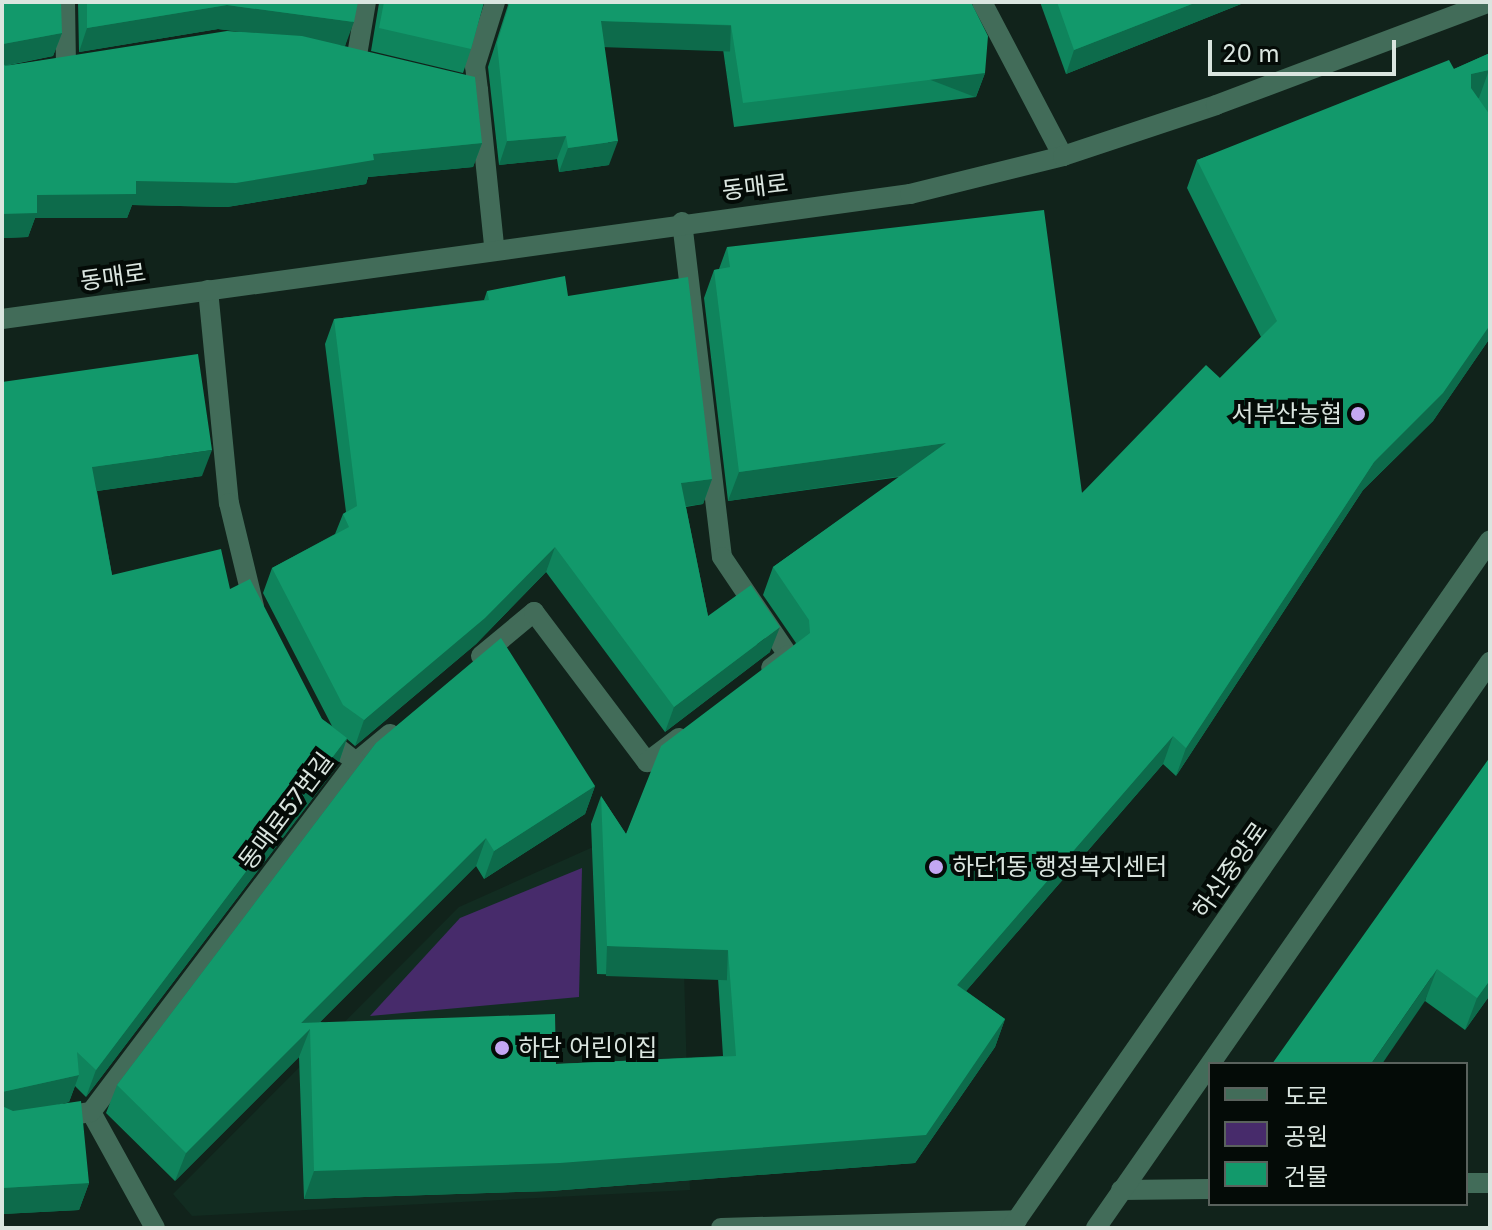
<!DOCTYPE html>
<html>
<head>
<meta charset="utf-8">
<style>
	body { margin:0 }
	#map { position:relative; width:1492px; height:1230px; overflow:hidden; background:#11231b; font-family:Inter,"Noto Sans KR",sans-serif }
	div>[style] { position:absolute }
	.built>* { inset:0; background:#122c21 }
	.green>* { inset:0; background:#472b6b }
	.minor>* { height:20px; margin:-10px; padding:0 10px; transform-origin:10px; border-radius:10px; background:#426c59 }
	.wall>* { inset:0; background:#0f845c }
	.shaded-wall>* { inset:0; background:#0d6b4b; transform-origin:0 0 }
	.building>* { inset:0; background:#12996b }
	.dots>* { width:22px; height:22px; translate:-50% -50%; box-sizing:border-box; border:4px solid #040b07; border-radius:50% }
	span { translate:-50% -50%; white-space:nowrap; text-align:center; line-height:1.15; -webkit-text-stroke:8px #040b07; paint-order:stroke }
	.street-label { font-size:24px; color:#dae5df }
	.poi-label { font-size:24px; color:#dae5df }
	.right { translate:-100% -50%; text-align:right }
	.left { translate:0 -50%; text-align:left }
	.frame { position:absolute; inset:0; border:4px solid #dae5df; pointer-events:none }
	.legend { position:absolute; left:1208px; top:1062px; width:260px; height:144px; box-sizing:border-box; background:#040b07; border:2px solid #5a625d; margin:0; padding:10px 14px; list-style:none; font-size:24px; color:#dae5df }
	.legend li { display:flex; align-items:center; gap:16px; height:40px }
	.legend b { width:40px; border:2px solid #5a625d }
	.scale { position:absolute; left:1208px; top:40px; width:188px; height:36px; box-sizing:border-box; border:4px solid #dae5df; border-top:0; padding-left:10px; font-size:24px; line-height:28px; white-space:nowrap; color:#dae5df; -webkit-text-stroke:6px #040b07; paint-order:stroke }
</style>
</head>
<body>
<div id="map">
	<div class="built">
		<i style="clip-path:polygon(593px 847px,681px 859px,690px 1190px,192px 1216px,173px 1194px,459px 907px)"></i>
	</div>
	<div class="green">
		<i style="clip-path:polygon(582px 868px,579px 997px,370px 1016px,460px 918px)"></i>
	</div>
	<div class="minor">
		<i style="left:65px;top:2px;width:64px;rotate:89.1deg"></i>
		<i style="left:982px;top:2px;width:174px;rotate:62.3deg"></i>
		<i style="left:356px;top:61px;width:60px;rotate:-80.4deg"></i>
		<i style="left:449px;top:83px;width:30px;rotate:14deg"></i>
		<i style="left:478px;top:90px;width:24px;rotate:-97deg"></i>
		<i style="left:475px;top:66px;width:67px;rotate:-72.6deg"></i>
		<i style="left:478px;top:90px;width:157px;rotate:84.1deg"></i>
		<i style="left:682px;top:222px;width:337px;rotate:83.2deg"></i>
		<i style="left:722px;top:557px;width:118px;rotate:56deg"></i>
		<i style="left:788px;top:655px;width:21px;rotate:143deg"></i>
		<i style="left:208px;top:290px;width:214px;rotate:84.4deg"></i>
		<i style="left:229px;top:503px;width:106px;rotate:76.4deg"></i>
		<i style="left:2px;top:319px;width:917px;rotate:-7.84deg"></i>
		<i style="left:910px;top:194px;width:158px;rotate:-13.9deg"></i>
		<i style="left:1063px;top:156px;width:161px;rotate:-18.4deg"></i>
		<i style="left:1216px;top:105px;width:293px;rotate:-20.6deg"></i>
		<i style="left:481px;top:656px;width:69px;rotate:-39.7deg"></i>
		<i style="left:534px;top:612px;width:188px;rotate:53deg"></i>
		<i style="left:647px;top:762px;width:40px;rotate:-37deg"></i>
		<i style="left:356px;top:762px;width:44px;rotate:-39.5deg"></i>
		<i style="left:91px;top:1112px;width:132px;rotate:61.1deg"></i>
		<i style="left:2px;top:1125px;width:90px;rotate:-8.3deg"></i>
		<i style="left:91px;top:1112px;width:439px;rotate:-52.9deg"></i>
		<i style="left:356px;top:762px;width:42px;rotate:-141.8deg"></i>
		<i style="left:1466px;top:1183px;width:24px"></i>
		<i style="left:1121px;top:1190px;width:89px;rotate:-0.6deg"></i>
		<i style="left:721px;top:1228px;width:296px;rotate:-1.5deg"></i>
		<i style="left:1011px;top:1228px;width:838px;rotate:-55.15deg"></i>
		<i style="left:1096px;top:1228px;width:690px;rotate:-55.16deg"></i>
	</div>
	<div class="wall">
		<i style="clip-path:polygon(2px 2px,62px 33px,53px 56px,5px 66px,244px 32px,218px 29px,79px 52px,78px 2px,358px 2px,345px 46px,337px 44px,482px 143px,473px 167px,368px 177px,366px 184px,227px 207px,132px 205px,127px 218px,35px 218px,28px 237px,2px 238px)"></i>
		<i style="clip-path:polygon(378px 2px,484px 2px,471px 49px,463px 73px,371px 51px,379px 3px)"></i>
		<i style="clip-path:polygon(506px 2px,971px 2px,985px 73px,976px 97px,734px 127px,723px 49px,604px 45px,609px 165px,559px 172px,557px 159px,499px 165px,488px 67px,508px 5px)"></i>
		<i style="clip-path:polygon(1040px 2px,1246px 2px,1066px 74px)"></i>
		<i style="clip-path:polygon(1490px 53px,1490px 338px,1433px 421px,1363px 490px,1176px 776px,1163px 764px,966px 991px,1005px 1019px,995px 1047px,915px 1163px,550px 1191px,304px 1199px,299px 1057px,175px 1181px,106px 1113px,117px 1085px,376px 743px,595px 786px,585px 814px,484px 879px,476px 866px,320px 1022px,556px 1064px,723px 1056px,718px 978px,597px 974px,591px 824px,601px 796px,626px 834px,796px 643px,763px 595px,773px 567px,900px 477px,728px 501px,704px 298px,714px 270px,719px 269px,727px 247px,1082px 493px,1220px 378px,1261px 337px,1187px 188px,1197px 160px,1454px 69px)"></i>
		<i style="clip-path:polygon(487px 291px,568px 296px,712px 479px,703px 504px,686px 507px,708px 616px,770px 652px,665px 732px,546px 572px,476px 644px,355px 746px,347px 739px,338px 765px,86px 1097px,75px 1086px,69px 1102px,57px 1105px,89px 1183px,79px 1210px,2px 1214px,2px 382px,202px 476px,97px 491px,112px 575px,230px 589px,322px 719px,332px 726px,263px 593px,272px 568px,335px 534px,343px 514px,346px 512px,325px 344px,334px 319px,484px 300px)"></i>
		<i style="clip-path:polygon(1490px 757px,1490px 995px,1465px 1030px,1425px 1001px)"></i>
	</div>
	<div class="shaded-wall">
		<i style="clip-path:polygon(1197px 2px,1246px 2px,1066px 74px,1074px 50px)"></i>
		<i style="clip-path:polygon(227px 5px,354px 22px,345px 46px,218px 29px,79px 52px,87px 28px)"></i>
		<i style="left:601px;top:21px;width:130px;height:26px;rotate:2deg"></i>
		<i style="clip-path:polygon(62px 33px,53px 56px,2px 66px,3px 44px)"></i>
		<i style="clip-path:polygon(1489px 70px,1479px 98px,1461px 102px,1471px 74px)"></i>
		<i style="left:985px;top:73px;width:26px;height:244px;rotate:111deg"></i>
		<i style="clip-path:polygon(566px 136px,557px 159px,499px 165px,507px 141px)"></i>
		<i style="clip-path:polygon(618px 141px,609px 165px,559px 172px,568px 148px)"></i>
		<i style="clip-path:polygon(482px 143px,473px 167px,368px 177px,366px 184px,227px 207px,132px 205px,127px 218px,35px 218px,28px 237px,2px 238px,2px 214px,37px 195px,136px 181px,373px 154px)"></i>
		<i style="clip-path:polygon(1490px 325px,1490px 338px,1433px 421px,1363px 490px,1176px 776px,1186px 748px,1374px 462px)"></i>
		<i style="clip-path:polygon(946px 443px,936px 471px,728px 501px,739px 472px)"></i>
		<i style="clip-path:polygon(212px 450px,202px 476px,83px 493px,92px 467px)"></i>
		<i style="clip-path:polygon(712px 479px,703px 504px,672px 508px,681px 483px)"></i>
		<i style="clip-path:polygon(555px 547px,546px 572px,476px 644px,355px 746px,364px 720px)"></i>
		<i style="clip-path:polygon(780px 627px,770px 652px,665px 732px,674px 707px)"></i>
		<i style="clip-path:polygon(1173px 736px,1163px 764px,947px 1013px,957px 985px)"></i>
		<i style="clip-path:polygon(347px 738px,338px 765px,86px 1097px,96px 1070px)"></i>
		<i style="clip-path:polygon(595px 786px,585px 814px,484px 879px,494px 851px)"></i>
		<i style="clip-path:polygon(486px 838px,476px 866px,310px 1032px,310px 1029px,299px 1057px,175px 1181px,186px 1153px,301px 1023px)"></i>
		<i style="left:607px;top:946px;width:121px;height:30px;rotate:2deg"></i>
		<i style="clip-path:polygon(1437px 969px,1425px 1001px,1382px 1064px,1371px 1064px)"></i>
		<i style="clip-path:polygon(1490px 980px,1490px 995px,1465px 1030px,1477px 998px)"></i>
		<i style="clip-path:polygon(1005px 1019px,995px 1047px,915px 1163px,550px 1191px,304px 1199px,314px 1171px)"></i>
		<i style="clip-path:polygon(79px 1075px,69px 1102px,2px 1117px,2px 1092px)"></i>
		<i style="clip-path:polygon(89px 1183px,79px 1210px,2px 1214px,2px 1188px)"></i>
	</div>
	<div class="building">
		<i style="clip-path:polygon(2px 2px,61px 2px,62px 33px,3px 44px,2px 46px)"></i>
		<i style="clip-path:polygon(87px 2px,358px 2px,354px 22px,227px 5px,87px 28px)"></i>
		<i style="clip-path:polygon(384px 2px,484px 2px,471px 49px,379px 28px)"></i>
		<i style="clip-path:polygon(510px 2px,971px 2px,988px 36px,985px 73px,743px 103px,731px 25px,601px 21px,618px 141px,568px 148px,566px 136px,507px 141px,497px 43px)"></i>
		<i style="clip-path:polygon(1057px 2px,1197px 2px,1074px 50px)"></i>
		<i style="clip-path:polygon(227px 31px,302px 36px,475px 77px,482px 143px,373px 154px,374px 160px,236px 183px,136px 181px,136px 194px,37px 195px,37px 213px,2px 214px,2px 61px,5px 66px)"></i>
		<i style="clip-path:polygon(1490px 53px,1490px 72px,1489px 70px,1471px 74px,1471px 88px,1490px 115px,1490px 325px,1443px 393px,1374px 462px,1186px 748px,1173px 736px,957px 985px,1005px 1019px,926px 1135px,560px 1163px,314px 1171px,310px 1029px,186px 1153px,117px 1085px,376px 743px,501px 638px,595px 786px,494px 851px,486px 838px,301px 1023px,555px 1014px,556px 1064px,736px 1056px,728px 950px,607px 946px,601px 796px,626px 834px,661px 746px,810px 633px,809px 620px,773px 567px,946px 443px,739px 472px,714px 270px,730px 267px,727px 247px,1044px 210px,1082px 493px,1206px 365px,1220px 378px,1277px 321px,1197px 160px,1449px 60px,1454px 69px)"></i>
		<i style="clip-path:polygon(565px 276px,568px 296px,688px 277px,712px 479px,681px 483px,708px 616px,751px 585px,780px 627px,674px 707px,555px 547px,485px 618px,364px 720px,343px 705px,272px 568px,349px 527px,343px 514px,357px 506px,334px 319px,489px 300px,487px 291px)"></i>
		<i style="clip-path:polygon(198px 354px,212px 450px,92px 467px,112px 575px,221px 549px,230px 589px,250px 579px,322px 719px,347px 738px,96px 1070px,77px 1052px,79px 1075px,2px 1092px,2px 382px)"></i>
		<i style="clip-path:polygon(1490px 757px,1490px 980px,1477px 998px,1437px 969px,1371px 1064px,1272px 1064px)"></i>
		<i style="clip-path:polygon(81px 1101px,89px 1183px,2px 1188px,2px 1106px,13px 1111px)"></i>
	</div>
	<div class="dots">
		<i style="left:1358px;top:414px;background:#c3a7f2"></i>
		<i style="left:936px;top:867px;background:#c3a7f2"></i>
		<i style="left:502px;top:1048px;background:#c3a7f2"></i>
	</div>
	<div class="street-label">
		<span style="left:755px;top:187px;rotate:-7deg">동매로</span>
		<span style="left:113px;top:277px;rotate:-8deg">동매로</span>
		<span style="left:286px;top:811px;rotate:-53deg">동매로57번길</span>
		<span style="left:1230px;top:870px;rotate:-55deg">하신중앙로</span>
	</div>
	<div class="poi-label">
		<span class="right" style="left:1342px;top:414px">서부산농협</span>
		<span class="left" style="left:952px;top:867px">하단1동 행정복지센터</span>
		<span class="left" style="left:518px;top:1048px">하단 어린이집</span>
	</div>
	<div class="frame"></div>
	<ul class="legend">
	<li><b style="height:10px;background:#426c59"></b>도로</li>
	<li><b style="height:22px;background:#472b6b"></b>공원</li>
	<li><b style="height:22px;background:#12996b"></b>건물</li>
	</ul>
	<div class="scale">20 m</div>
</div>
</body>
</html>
